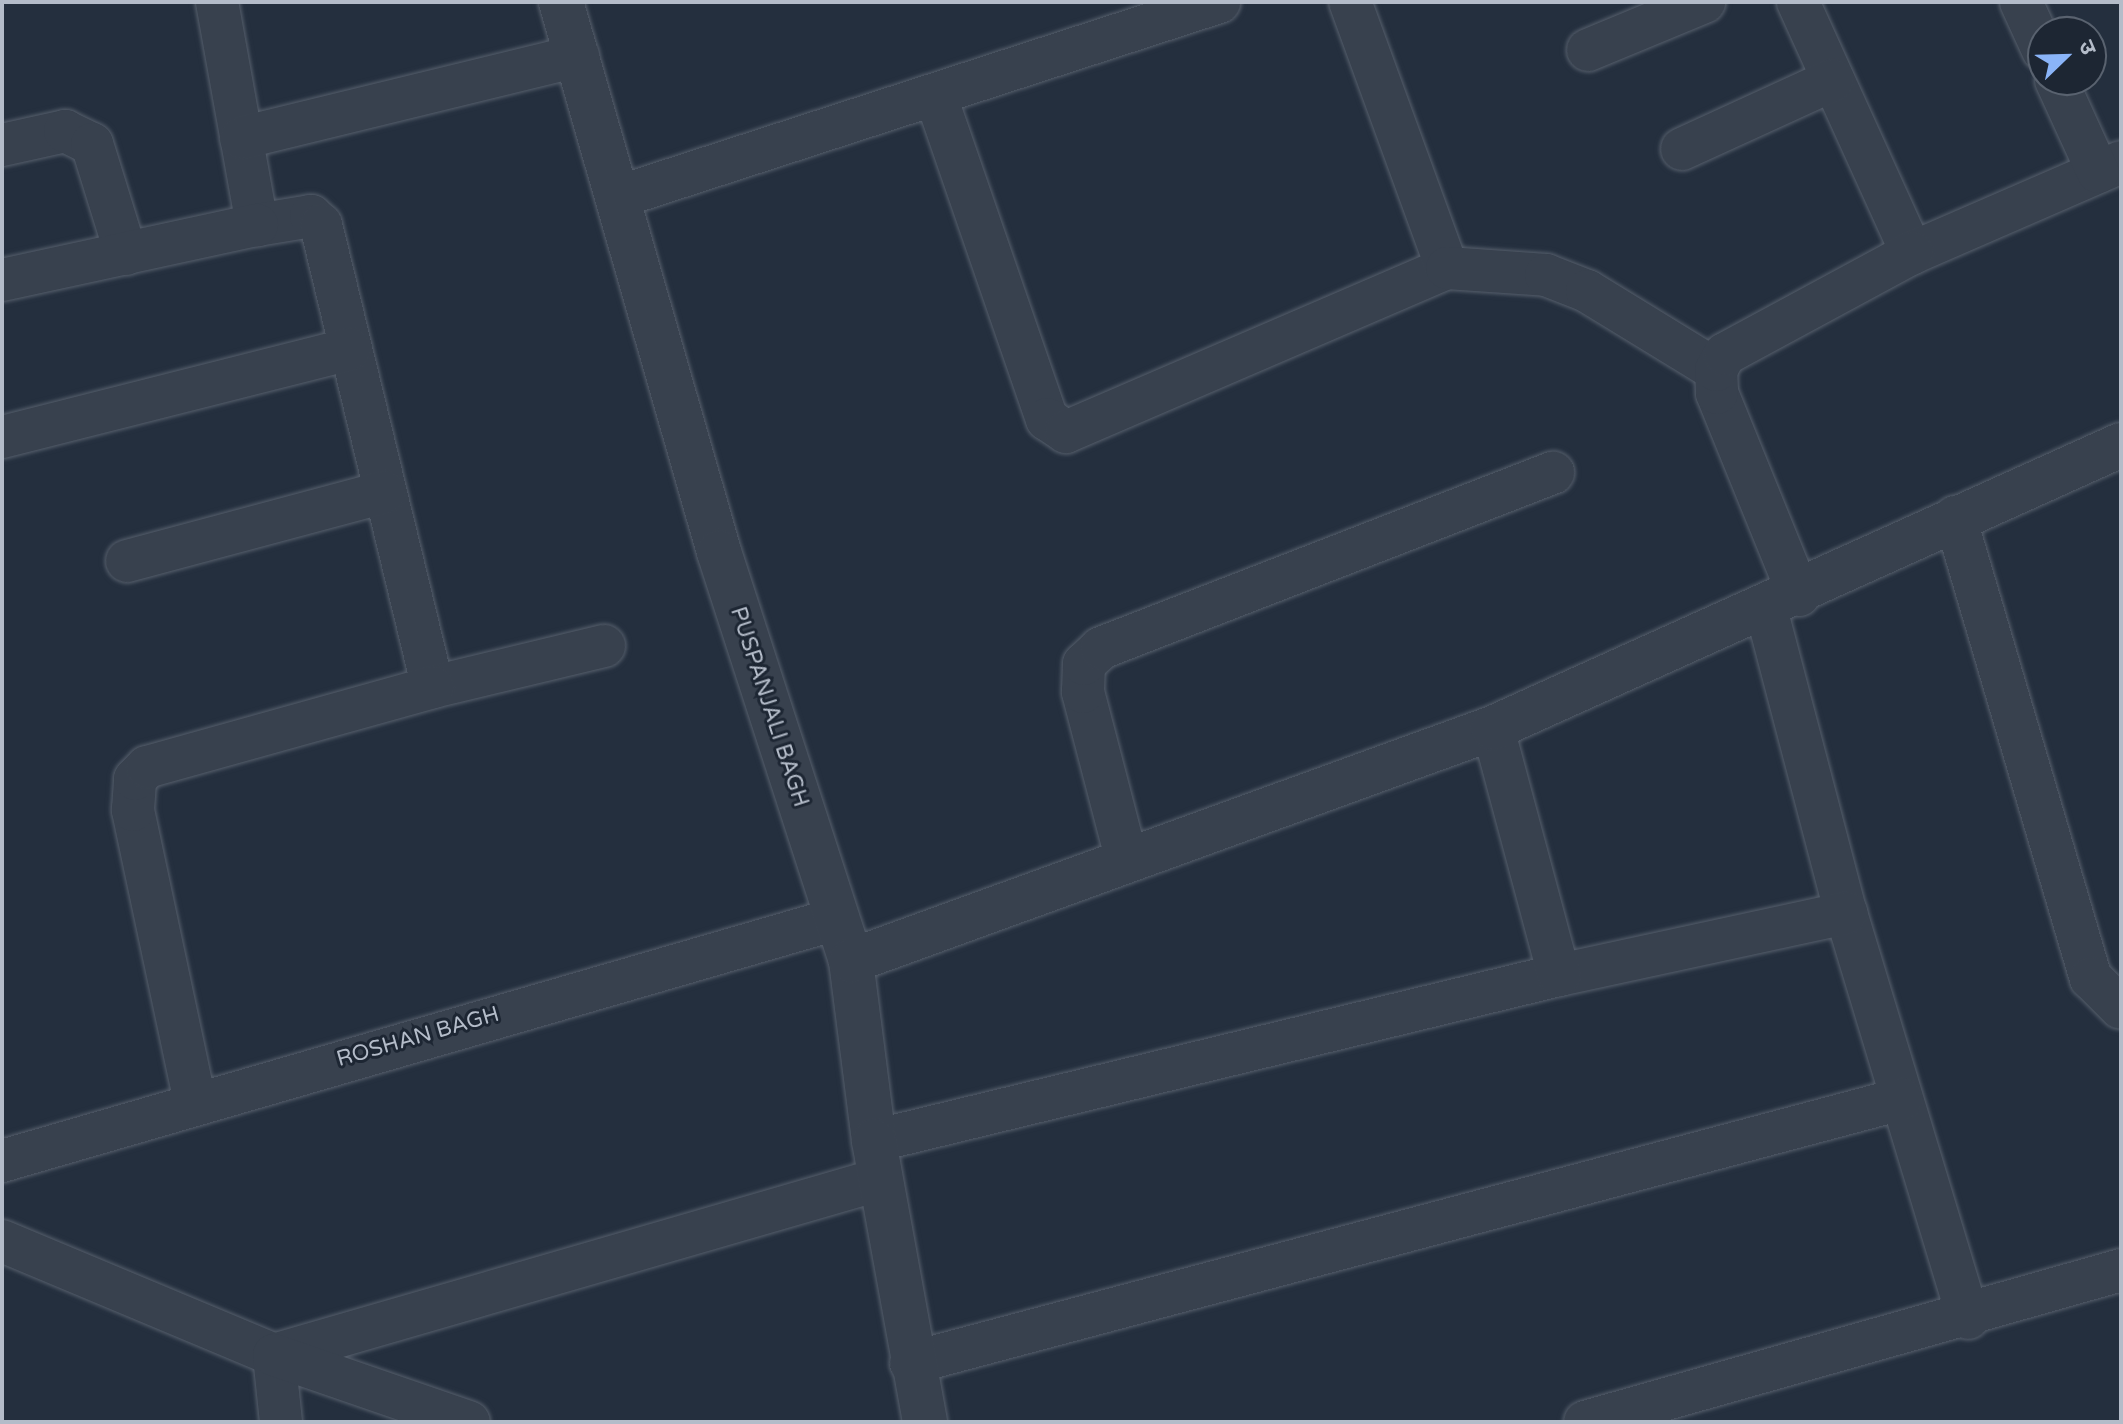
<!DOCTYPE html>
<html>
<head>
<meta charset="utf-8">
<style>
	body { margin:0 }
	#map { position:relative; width:2123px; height:1424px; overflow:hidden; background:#242f3e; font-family:"Varela Round","Noto Sans Devanagari",sans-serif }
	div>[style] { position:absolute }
	.roads { filter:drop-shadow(0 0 2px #565f6c) drop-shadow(0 0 2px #565f6c) }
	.minor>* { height:42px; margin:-21px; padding:0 21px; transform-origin:21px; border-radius:21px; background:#38414e }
	.tertiary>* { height:44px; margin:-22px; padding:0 22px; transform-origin:22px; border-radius:22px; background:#38414e }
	span { translate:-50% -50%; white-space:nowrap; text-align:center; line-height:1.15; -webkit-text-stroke:6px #1d2633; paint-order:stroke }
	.street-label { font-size:22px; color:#b4bcc9 }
	.frame { position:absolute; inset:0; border:4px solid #b4bcc9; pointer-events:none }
	.north { position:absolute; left:2027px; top:16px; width:80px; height:80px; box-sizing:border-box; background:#1d2633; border:2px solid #59626f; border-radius:50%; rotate:67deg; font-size:22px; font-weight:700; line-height:32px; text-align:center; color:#b4bcc9 }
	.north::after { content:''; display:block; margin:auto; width:28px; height:36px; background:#8ab4f8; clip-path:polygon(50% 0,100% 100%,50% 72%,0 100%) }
</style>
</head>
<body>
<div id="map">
	<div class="roads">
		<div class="minor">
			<i style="left:217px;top:2px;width:227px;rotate:79.8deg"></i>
			<i style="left:257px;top:225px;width:55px;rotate:-9.5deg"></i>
			<i style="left:311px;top:216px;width:13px;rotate:42deg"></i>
			<i style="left:321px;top:225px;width:475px;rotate:76.4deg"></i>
			<i style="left:433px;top:687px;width:176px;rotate:-13.5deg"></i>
			<i style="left:1798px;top:2px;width:276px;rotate:65.6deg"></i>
			<i style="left:1912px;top:253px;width:228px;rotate:-23.5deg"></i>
			<i style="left:2021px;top:2px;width:53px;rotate:65.4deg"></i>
			<i style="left:1588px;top:50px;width:126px;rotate:-22.5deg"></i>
			<i style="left:2056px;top:80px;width:101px;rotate:65.5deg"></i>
			<i style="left:936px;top:97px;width:341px;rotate:71deg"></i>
			<i style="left:1047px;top:419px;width:23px;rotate:34deg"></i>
			<i style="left:1066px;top:432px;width:415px;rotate:-23.3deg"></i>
			<i style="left:1447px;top:268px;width:283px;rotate:-110deg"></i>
			<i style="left:241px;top:138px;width:347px;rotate:-13.7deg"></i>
			<i style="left:2px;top:145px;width:65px;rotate:-12.5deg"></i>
			<i style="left:65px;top:131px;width:30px;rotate:26deg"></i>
			<i style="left:92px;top:144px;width:115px;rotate:72.8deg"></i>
			<i style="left:1682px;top:149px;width:166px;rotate:-24.6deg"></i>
			<i style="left:621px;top:196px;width:629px;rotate:-17.97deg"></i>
			<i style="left:1447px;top:268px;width:99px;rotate:4deg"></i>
			<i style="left:1546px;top:275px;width:44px;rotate:21.3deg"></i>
			<i style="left:1587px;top:291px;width:151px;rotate:31.5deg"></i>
			<i style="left:2px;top:280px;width:261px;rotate:-12.2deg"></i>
			<i style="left:2px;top:437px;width:359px;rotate:-14.2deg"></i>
			<i style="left:1955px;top:517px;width:481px;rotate:73.6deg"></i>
			<i style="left:2091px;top:978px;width:42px;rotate:45deg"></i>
			<i style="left:127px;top:561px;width:267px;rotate:-15deg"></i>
			<i style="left:1799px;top:595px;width:218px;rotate:-112.1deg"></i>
			<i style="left:1717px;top:393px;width:23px;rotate:-92deg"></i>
			<i style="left:1716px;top:370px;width:18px;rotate:-61deg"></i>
			<i style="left:1725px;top:354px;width:213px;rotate:-28.4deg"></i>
			<i style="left:1766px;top:609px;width:314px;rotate:75.3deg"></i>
			<i style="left:1846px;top:913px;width:423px;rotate:73.2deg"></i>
			<i style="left:1127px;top:861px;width:175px;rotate:-104.6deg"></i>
			<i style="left:1083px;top:692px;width:28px;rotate:-88deg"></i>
			<i style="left:1084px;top:664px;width:23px;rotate:-43deg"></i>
			<i style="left:1101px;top:648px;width:485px;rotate:-21.2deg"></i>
			<i style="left:1559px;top:975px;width:294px;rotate:-12.2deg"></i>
			<i style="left:195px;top:1102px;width:299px;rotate:-102deg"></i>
			<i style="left:133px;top:810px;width:31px;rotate:-86deg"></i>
			<i style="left:135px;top:779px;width:17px;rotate:-45deg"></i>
			<i style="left:147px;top:767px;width:297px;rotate:-15.6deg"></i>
			<i style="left:874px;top:1141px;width:705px;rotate:-13.62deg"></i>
			<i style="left:1559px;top:975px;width:256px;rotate:-105deg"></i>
			<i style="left:2px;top:1161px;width:868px;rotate:-16.18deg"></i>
			<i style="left:2px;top:1241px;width:295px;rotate:22.7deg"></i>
			<i style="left:274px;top:1355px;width:632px;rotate:-16.17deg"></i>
			<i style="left:911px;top:1363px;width:1025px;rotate:-14.93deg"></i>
			<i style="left:281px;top:1422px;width:67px;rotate:-96deg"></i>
			<i style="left:274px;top:1355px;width:206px;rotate:19deg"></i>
			<i style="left:1585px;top:1422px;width:557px;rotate:-15.83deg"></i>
		</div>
		<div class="tertiary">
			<i style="left:561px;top:2px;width:572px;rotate:73.97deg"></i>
			<i style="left:719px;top:552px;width:430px;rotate:72.1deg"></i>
			<i style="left:851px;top:961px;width:181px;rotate:82.7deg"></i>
			<i style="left:874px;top:1141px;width:286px;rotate:79.7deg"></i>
			<i style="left:851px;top:961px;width:683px;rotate:-19.95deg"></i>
			<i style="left:1493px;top:728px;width:689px;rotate:-24.26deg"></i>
		</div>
	</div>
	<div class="street-label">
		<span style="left:769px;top:707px;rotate:72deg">PUSPANJALI BAGH</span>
		<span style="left:418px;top:1037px;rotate:-16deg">ROSHAN BAGH</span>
	</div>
	<div class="frame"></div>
	<div class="north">उ</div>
</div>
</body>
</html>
